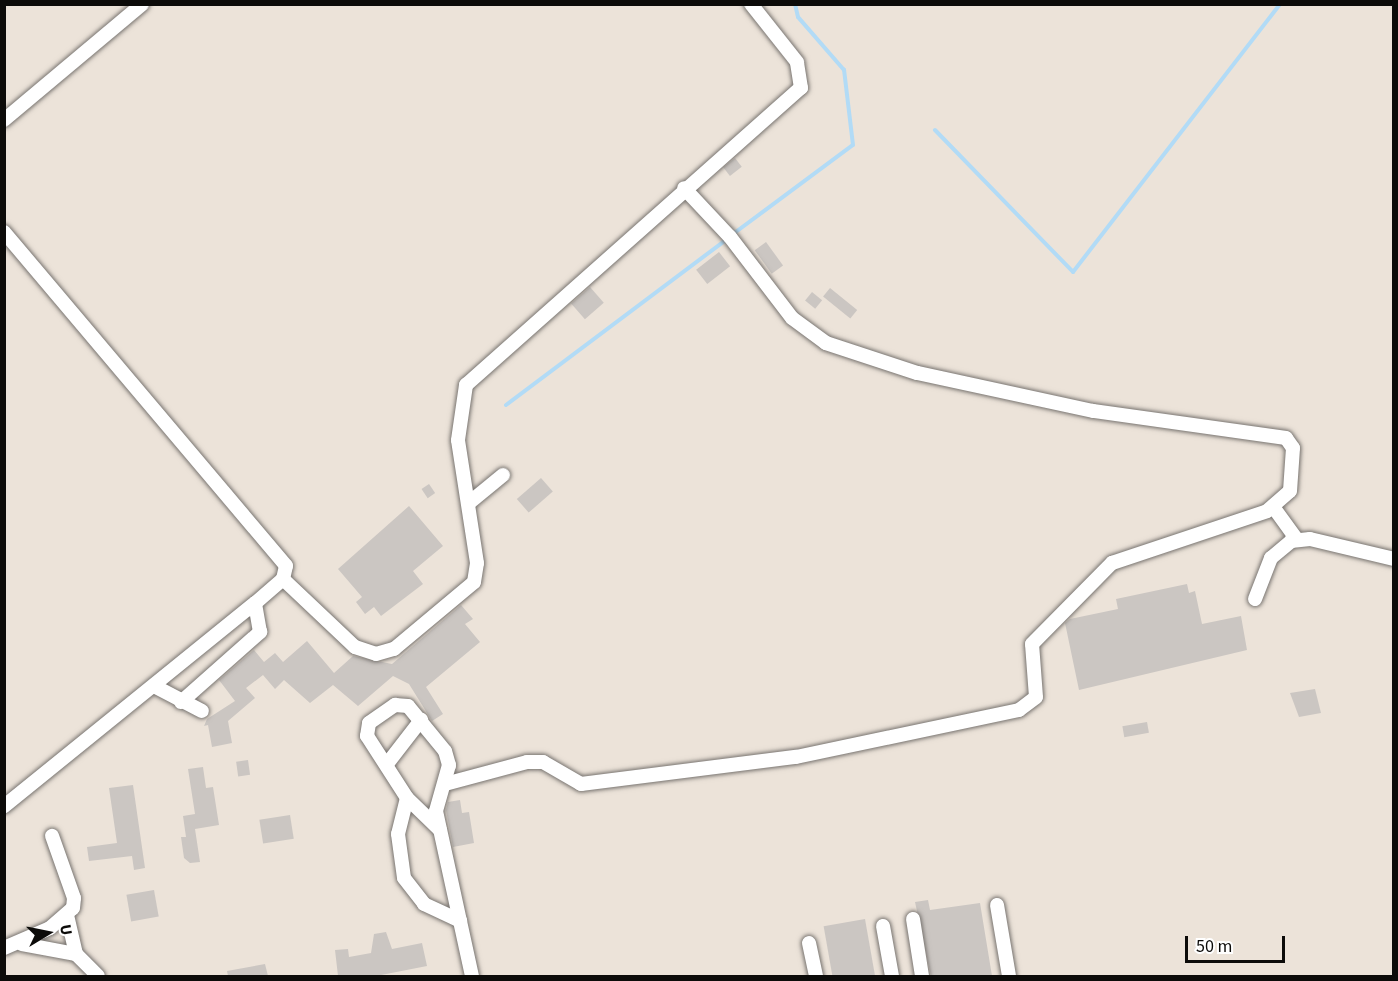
<!DOCTYPE html>
<html>
<head>
<meta charset="utf-8">
<style>
	body { margin:0 }
	#map { position:relative; width:1398px; height:981px; overflow:hidden; background:#f6f2ed; font-family:"Source Sans 3",sans-serif }
	div>[style] { position:absolute }
	.built>* { inset:0; background:#ece3d9; transform-origin:0 0 }
	.stream>* { height:4px; margin:-2px; padding:0 2px; transform-origin:2px; border-radius:2px; background:#b2dbf6 }
	.building>* { inset:0; background:#cbc6c2; transform-origin:0 0 }
	.roads { filter:drop-shadow(0 0 2px #787470) drop-shadow(0 0 2px #787470) }
	.minor>* { height:14px; margin:-7px; padding:0 7px; transform-origin:7px; border-radius:7px; background:#fff }
	span { translate:-50% -50%; white-space:nowrap; text-align:center; line-height:1.15; -webkit-text-stroke:4.5px #fff; paint-order:stroke }
	.frame { position:absolute; inset:0; border:6px solid #0c0b09; pointer-events:none }
	.north { position:absolute; left:18px; top:903px; width:60px; height:60px; -webkit-text-stroke:4px #fff; paint-order:stroke; rotate:80deg; font-size:16px; font-weight:700; line-height:24px; text-align:center; color:#0c0b09 }
	.north::after { content:''; display:block; margin:auto; width:21px; height:27px; background:#0c0b09; clip-path:polygon(50% 0,100% 100%,50% 72%,0 100%) }
	.scale { position:absolute; left:1185px; top:936px; width:100px; height:27px; box-sizing:border-box; border:3px solid #0c0b09; border-top:0; padding-left:8px; font-size:18px; line-height:21px; white-space:nowrap; color:#0c0b09; -webkit-text-stroke:4px #fff; paint-order:stroke }
</style>
</head>
<body>
<div id="map">
	<div class="built">
		<i style="left:5px;top:5px;width:1388px;height:971px"></i>
	</div>
	<div class="stream">
		<i style="left:935px;top:130px;width:198px;rotate:45.8deg"></i>
		<i style="left:1073px;top:272px;width:339px;rotate:-52.3deg"></i>
		<i style="left:733px;top:234px;width:149px;rotate:-36.6deg"></i>
		<i style="left:853px;top:145px;width:76px;rotate:-96.8deg"></i>
		<i style="left:844px;top:70px;width:70px;rotate:-131deg"></i>
		<i style="left:798px;top:17px;width:13px;rotate:-103deg"></i>
		<i style="left:506px;top:405px;width:276px;rotate:-36.9deg"></i>
	</div>
	<div class="building">
		<i style="left:735px;top:158px;width:11px;height:15px;rotate:52deg"></i>
		<i style="left:766px;top:242px;width:29px;height:14px;rotate:54deg"></i>
		<i style="left:719px;top:252px;width:18px;height:29px;rotate:52deg"></i>
		<i style="left:590px;top:287px;width:21px;height:25px;rotate:49deg"></i>
		<i style="left:830px;top:288px;width:35px;height:11px;rotate:39deg"></i>
		<i style="left:812px;top:292px;width:13px;height:11px;rotate:39deg"></i>
		<i style="left:541px;top:478px;width:18px;height:32px;rotate:49deg"></i>
		<i style="left:429px;top:484px;width:11px;height:9px;rotate:56deg"></i>
		<i style="clip-path:polygon(409px 506px,443px 546px,413px 571px,423px 584px,381px 616px,374px 607px,365px 614px,356px 602px,362px 597px,338px 569px)"></i>
		<i style="clip-path:polygon(1187px 584px,1189px 593px,1195px 591px,1202px 624px,1241px 616px,1247px 650px,1079px 690px,1065px 623px,1070px 619px,1118px 609px,1116px 599px)"></i>
		<i style="clip-path:polygon(461px 605px,473px 619px,465px 624px,480px 642px,426px 687px,443px 714px,432px 721px,409px 684px,393px 676px,358px 706px,333px 685px,310px 703px,284px 680px,275px 689px,263px 675px,246px 688px,255px 698px,228px 721px,232px 743px,212px 747px,208px 725px,204px 726px,207px 719px,235px 701px,219px 680px,254px 650px,264px 662px,275px 653px,283px 662px,307px 641px,334px 673px,353px 656px,392px 664px)"></i>
		<i style="clip-path:polygon(1315px 689px,1321px 713px,1299px 717px,1290px 693px)"></i>
		<i style="left:1147px;top:722px;width:11px;height:25px;rotate:80deg"></i>
		<i style="left:248px;top:760px;width:15px;height:12px;rotate:82deg"></i>
		<i style="clip-path:polygon(203px 767px,206px 788px,213px 787px,219px 825px,195px 829px,200px 862px,190px 863px,184px 858px,181px 837px,186px 837px,183px 816px,195px 814px,188px 769px)"></i>
		<i style="clip-path:polygon(133px 785px,145px 868px,134px 870px,132px 856px,89px 861px,87px 847px,117px 843px,109px 788px)"></i>
		<i style="clip-path:polygon(460px 800px,462px 813px,469px 812px,474px 843px,453px 847px,446px 810px,448px 802px)"></i>
		<i style="left:290px;top:815px;width:24px;height:31px;rotate:81deg"></i>
		<i style="left:154px;top:890px;width:27px;height:28px;rotate:80deg"></i>
		<i style="clip-path:polygon(928px 900px,930px 910px,980px 903px,992px 976px,931px 976px,915px 902px)"></i>
		<i style="left:865px;top:919px;width:58px;height:42px;rotate:80deg"></i>
		<i style="clip-path:polygon(386px 932px,392px 949px,422px 943px,427px 966px,376px 976px,338px 976px,335px 950px,348px 949px,349px 957px,371px 953px,374px 934px)"></i>
		<i style="clip-path:polygon(265px 964px,268px 976px,228px 976px,227px 971px)"></i>
	</div>
	<div class="roads">
		<div class="minor">
			<i style="left:4px;top:120px;width:180px;rotate:-40deg"></i>
			<i style="left:4px;top:232px;width:437px;rotate:49.8deg"></i>
			<i style="left:286px;top:566px;width:13px;rotate:103deg"></i>
			<i style="left:283px;top:579px;width:37px;rotate:139deg"></i>
			<i style="left:255px;top:603px;width:323px;rotate:141deg"></i>
			<i style="left:469px;top:503px;width:44px;rotate:-39.5deg"></i>
			<i style="left:1274px;top:508px;width:39px;rotate:54deg"></i>
			<i style="left:283px;top:579px;width:99px;rotate:43.4deg"></i>
			<i style="left:355px;top:647px;width:22px;rotate:18deg"></i>
			<i style="left:376px;top:654px;width:19px;rotate:-16deg"></i>
			<i style="left:394px;top:649px;width:104px;rotate:-39.9deg"></i>
			<i style="left:474px;top:582px;width:19px;rotate:-81deg"></i>
			<i style="left:477px;top:563px;width:124px;rotate:-98.8deg"></i>
			<i style="left:458px;top:440px;width:56px;rotate:-81.7deg"></i>
			<i style="left:466px;top:385px;width:448px;rotate:-41.6deg"></i>
			<i style="left:801px;top:88px;width:26px;rotate:-99deg"></i>
			<i style="left:797px;top:62px;width:74px;rotate:-128.4deg"></i>
			<i style="left:1255px;top:599px;width:44px;rotate:-68.7deg"></i>
			<i style="left:1271px;top:558px;width:26px;rotate:-40deg"></i>
			<i style="left:1291px;top:541px;width:19px;rotate:-6deg"></i>
			<i style="left:1310px;top:539px;width:86px;rotate:13.4deg"></i>
			<i style="left:154px;top:686px;width:54px;rotate:27.5deg"></i>
			<i style="left:181px;top:702px;width:106px;rotate:-41.5deg"></i>
			<i style="left:260px;top:632px;width:29px;rotate:-100deg"></i>
			<i style="left:387px;top:764px;width:56px;rotate:-52.3deg"></i>
			<i style="left:445px;top:784px;width:85px;rotate:-15deg"></i>
			<i style="left:527px;top:762px;width:16px"></i>
			<i style="left:543px;top:762px;width:44px;rotate:30.1deg"></i>
			<i style="left:581px;top:784px;width:217px;rotate:-7.2deg"></i>
			<i style="left:796px;top:757px;width:228px;rotate:-11.9deg"></i>
			<i style="left:1019px;top:710px;width:21px;rotate:-37deg"></i>
			<i style="left:1036px;top:697px;width:53px;rotate:-94.3deg"></i>
			<i style="left:1032px;top:644px;width:114px;rotate:-45.4deg"></i>
			<i style="left:1112px;top:563px;width:163px;rotate:-18.5deg"></i>
			<i style="left:1267px;top:511px;width:30px;rotate:-41deg"></i>
			<i style="left:1290px;top:491px;width:43px;rotate:-86deg"></i>
			<i style="left:1293px;top:448px;width:12px;rotate:-125deg"></i>
			<i style="left:1286px;top:438px;width:195px;rotate:-172deg"></i>
			<i style="left:1093px;top:411px;width:180px;rotate:-167.8deg"></i>
			<i style="left:917px;top:373px;width:96px;rotate:-161.8deg"></i>
			<i style="left:826px;top:343px;width:42px;rotate:-143.7deg"></i>
			<i style="left:792px;top:318px;width:102px;rotate:-127.4deg"></i>
			<i style="left:730px;top:237px;width:67px;rotate:-133.2deg"></i>
			<i style="left:407px;top:798px;width:37px;rotate:104deg"></i>
			<i style="left:398px;top:834px;width:44px;rotate:82.2deg"></i>
			<i style="left:404px;top:878px;width:33px;rotate:52deg"></i>
			<i style="left:424px;top:904px;width:40px;rotate:25deg"></i>
			<i style="left:440px;top:830px;width:46px;rotate:-135.9deg"></i>
			<i style="left:407px;top:798px;width:74px;rotate:-122.8deg"></i>
			<i style="left:367px;top:736px;width:13px;rotate:-81deg"></i>
			<i style="left:369px;top:723px;width:32px;rotate:-35deg"></i>
			<i style="left:395px;top:705px;width:13px;rotate:4deg"></i>
			<i style="left:408px;top:706px;width:58px;rotate:50.6deg"></i>
			<i style="left:445px;top:751px;width:15px;rotate:74deg"></i>
			<i style="left:449px;top:765px;width:48px;rotate:105.8deg"></i>
			<i style="left:436px;top:811px;width:169px;rotate:77.7deg"></i>
			<i style="left:997px;top:905px;width:72px;rotate:80.4deg"></i>
			<i style="left:913px;top:919px;width:58px;rotate:81deg"></i>
			<i style="left:883px;top:926px;width:51px;rotate:79.8deg"></i>
			<i style="left:809px;top:943px;width:34px;rotate:78deg"></i>
			<i style="left:22px;top:944px;width:55px;rotate:10.5deg"></i>
			<i style="left:76px;top:954px;width:40px;rotate:-103deg"></i>
			<i style="left:4px;top:948px;width:50px;rotate:-23.5deg"></i>
			<i style="left:50px;top:928px;width:30px;rotate:-41deg"></i>
			<i style="left:73px;top:908px;width:10px;rotate:-84deg"></i>
			<i style="left:74px;top:898px;width:66px;rotate:-109.5deg"></i>
			<i style="left:76px;top:954px;width:31px;rotate:45deg"></i>
		</div>
	</div>
	<div class="frame"></div>
	<div class="north">U</div>
	<div class="scale">50 m</div>
</div>
</body>
</html>
